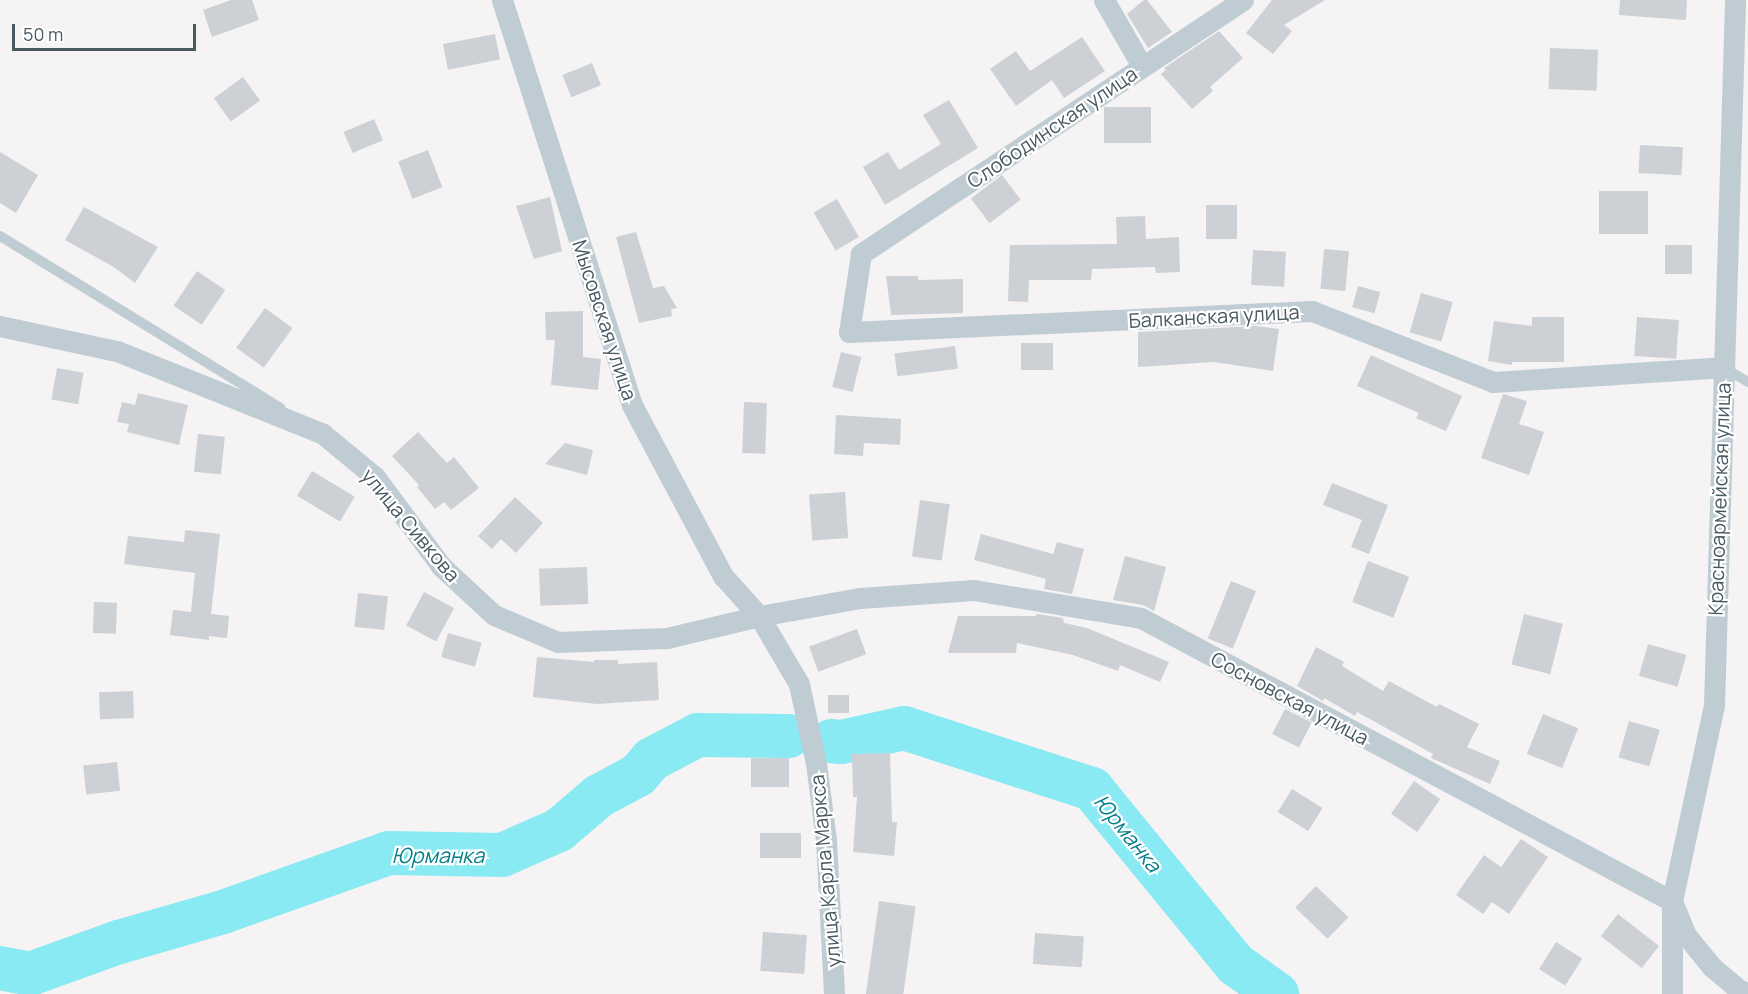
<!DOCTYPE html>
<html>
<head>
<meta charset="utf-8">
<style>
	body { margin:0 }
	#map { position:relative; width:1748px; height:994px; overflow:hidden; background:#f5f3f3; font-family:Manrope,sans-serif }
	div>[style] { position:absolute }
	.river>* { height:44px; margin:-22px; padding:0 22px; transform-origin:22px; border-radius:22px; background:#8aeaf4 }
	.building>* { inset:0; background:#cdd1d5; transform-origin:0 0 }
	.lane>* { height:10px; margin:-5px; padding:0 5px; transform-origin:5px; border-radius:5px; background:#c0ccd3 }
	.street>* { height:21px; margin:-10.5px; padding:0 10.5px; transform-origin:10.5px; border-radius:10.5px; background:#c0ccd3 }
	span { translate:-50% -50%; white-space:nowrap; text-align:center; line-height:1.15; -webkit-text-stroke:4.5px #fff; paint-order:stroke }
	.street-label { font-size:20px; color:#495962 }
	.water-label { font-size:21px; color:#067e89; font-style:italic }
	.scale { position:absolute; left:12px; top:24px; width:184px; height:27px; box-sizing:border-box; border:3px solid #495962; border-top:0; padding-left:8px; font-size:18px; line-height:21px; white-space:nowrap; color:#495962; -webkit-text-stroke:4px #fff; paint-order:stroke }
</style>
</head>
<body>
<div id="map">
	<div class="river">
		<i style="left:831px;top:741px;width:10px;rotate:6deg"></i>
		<i style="left:841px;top:742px;width:65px;rotate:-12.5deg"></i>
		<i style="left:904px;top:728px;width:198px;rotate:18deg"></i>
		<i style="left:1092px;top:789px;width:226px;rotate:50.7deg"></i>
		<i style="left:1235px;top:964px;width:52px;rotate:35.5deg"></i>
		<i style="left:0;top:968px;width:31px;rotate:11deg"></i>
		<i style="left:30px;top:974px;width:95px;rotate:-19.8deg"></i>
		<i style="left:119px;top:942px;width:108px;rotate:-16.1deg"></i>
		<i style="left:223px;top:912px;width:176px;rotate:-19.6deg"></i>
		<i style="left:389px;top:853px;width:113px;rotate:1deg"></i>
		<i style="left:502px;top:855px;width:62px;rotate:-23.7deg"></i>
		<i style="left:559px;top:830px;width:52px;rotate:-40.4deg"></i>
		<i style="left:599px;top:796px;width:44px;rotate:-28.3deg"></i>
		<i style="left:638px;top:775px;width:21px;rotate:-49deg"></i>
		<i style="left:652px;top:759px;width:52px;rotate:-27.6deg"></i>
		<i style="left:698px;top:735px;width:91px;rotate:0.6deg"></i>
	</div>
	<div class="building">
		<i style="clip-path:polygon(231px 0,252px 0,259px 20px,212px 37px,203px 10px)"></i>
		<i style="clip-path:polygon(1144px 0,1147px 0,1172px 32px,1148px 48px,1127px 14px)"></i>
		<i style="clip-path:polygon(1272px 0,1325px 0,1284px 25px,1292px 31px,1273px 54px,1246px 33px)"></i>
		<i style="clip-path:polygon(1620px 0,1687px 0,1686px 20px,1619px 15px)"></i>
		<i style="clip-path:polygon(1219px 31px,1243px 58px,1210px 87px,1213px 91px,1192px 109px,1161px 74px,1166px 70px,1164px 68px)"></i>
		<i style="left:495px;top:34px;width:26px;height:53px;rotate:79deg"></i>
		<i style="clip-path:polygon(1082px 37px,1105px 71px,1064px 98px,1052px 80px,1016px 106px,990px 69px,1016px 51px,1030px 71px)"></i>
		<i style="left:1550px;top:48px;width:48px;height:41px;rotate:2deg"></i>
		<i style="left:592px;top:63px;width:24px;height:32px;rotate:68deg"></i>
		<i style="left:243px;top:77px;width:29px;height:36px;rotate:54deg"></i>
		<i style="clip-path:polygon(949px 100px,978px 148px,885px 205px,863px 167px,888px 152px,899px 170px,941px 144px,923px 115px)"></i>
		<i style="left:1104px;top:107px;width:47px;height:36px"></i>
		<i style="left:374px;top:119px;width:23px;height:33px;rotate:67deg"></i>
		<i style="left:1640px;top:145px;width:43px;height:28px;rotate:3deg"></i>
		<i style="left:428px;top:150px;width:40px;height:32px;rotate:69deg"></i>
		<i style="clip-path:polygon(0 152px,38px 175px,16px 213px,0 203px)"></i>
		<i style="left:1002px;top:175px;width:31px;height:39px;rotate:53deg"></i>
		<i style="left:1648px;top:191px;width:43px;height:49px;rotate:90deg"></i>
		<i style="clip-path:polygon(550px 197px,562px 251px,534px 259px,516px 206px)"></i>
		<i style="left:837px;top:199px;width:44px;height:27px;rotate:60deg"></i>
		<i style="left:1237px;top:205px;width:34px;height:31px;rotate:90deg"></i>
		<i style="clip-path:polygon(84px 207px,158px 247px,135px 283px,112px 266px,65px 240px)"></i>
		<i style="clip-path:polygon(1145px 216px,1146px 239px,1179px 237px,1180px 272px,1156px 273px,1155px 267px,1092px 269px,1091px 280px,1029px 280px,1028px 302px,1008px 301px,1010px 245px,1117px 244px,1116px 217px)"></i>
		<i style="clip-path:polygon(636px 232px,653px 288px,664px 286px,677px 308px,671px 309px,672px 316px,639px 323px,616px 237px)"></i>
		<i style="left:1665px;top:245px;width:27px;height:29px"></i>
		<i style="left:1324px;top:249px;width:25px;height:40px;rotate:5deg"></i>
		<i style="left:1253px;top:250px;width:33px;height:35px;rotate:3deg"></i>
		<i style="left:197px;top:271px;width:34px;height:42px;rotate:34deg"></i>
		<i style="clip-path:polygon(886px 276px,918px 276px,918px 280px,963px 279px,963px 313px,891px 315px)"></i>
		<i style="left:1358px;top:286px;width:23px;height:22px;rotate:15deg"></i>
		<i style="left:1421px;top:293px;width:33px;height:41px;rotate:16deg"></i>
		<i style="left:265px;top:308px;width:34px;height:49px;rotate:36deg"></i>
		<i style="clip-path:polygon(583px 311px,583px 357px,601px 359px,598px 390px,551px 385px,555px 340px,546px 340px,545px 312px)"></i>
		<i style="clip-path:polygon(1532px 317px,1564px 317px,1564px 362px,1512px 362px,1512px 365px,1488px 361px,1494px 321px,1532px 326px)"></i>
		<i style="left:1637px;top:317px;width:42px;height:39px;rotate:4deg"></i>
		<i style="clip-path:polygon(1256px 326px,1279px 329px,1273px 371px,1214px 362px,1138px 367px,1138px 332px)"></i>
		<i style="left:1021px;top:343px;width:32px;height:27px"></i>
		<i style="left:955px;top:346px;width:23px;height:61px;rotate:83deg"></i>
		<i style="left:841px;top:352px;width:21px;height:36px;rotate:14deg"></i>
		<i style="clip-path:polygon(1371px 355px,1462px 396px,1446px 431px,1416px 418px,1419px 413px,1357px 386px)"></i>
		<i style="left:57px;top:368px;width:27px;height:32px;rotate:10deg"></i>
		<i style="clip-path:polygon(138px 393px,188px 405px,179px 445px,127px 432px,129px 424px,117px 422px,122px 402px,135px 405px)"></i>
		<i style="clip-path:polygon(1503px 394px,1527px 401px,1519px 424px,1544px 432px,1529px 475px,1481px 458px)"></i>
		<i style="left:744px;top:402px;width:23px;height:51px;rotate:2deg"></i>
		<i style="clip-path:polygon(836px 415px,901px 419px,900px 445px,864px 443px,863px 456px,834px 454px)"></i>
		<i style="clip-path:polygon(418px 432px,447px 463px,454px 457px,479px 488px,451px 510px,444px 502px,435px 509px,417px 487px,419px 485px,392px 456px)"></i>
		<i style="left:198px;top:434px;width:27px;height:38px;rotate:6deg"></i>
		<i style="clip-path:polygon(565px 443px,593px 450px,587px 475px,545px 464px)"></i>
		<i style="left:312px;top:471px;width:50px;height:29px;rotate:31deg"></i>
		<i style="clip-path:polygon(1332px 483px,1388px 505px,1369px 554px,1351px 547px,1362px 520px,1323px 505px)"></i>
		<i style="left:845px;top:492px;width:46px;height:36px;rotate:86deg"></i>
		<i style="clip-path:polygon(515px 497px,543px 523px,516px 553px,501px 539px,492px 549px,478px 536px)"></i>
		<i style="left:920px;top:500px;width:30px;height:57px;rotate:8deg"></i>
		<i style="clip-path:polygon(185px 530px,220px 534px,211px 614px,229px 616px,227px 638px,209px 636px,209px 640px,170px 635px,173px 610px,191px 612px,195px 573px,124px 564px,128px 536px,184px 542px)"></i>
		<i style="clip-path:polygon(981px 534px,1053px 554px,1057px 542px,1084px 549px,1072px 594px,1044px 589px,1046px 579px,974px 560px)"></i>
		<i style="clip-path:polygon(1125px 556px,1166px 567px,1154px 611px,1143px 605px,1113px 600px)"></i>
		<i style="left:1368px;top:561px;width:44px;height:44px;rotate:21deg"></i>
		<i style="left:587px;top:567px;width:37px;height:48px;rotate:88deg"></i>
		<i style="left:1231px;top:581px;width:27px;height:62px;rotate:22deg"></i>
		<i style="left:424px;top:592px;width:34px;height:38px;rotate:28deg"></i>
		<i style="left:358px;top:593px;width:30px;height:34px;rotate:6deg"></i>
		<i style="left:94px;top:602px;width:23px;height:31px;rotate:2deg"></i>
		<i style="clip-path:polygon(1037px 614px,1063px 618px,1064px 623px,1087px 628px,1169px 662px,1160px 682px,1120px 665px,1118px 671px,1073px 655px,1017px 643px,1016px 653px,948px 653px,958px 616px,1036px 616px)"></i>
		<i style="left:1524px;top:614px;width:40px;height:52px;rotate:14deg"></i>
		<i style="left:857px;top:629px;width:27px;height:51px;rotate:70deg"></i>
		<i style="left:448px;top:633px;width:35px;height:25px;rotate:16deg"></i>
		<i style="left:1648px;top:644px;width:40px;height:33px;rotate:16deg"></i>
		<i style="clip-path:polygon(1316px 647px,1344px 662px,1342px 666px,1383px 691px,1389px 681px,1437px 707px,1439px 704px,1479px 724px,1467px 747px,1500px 761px,1490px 784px,1431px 758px,1433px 754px,1357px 712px,1355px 716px,1324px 698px,1323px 701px,1297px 686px)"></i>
		<i style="clip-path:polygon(537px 657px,594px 662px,594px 660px,618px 660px,618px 664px,657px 662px,659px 700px,597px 704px,533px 697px)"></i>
		<i style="left:133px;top:691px;width:27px;height:34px;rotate:88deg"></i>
		<i style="left:849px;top:695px;width:18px;height:21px;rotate:90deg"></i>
		<i style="left:1285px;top:709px;width:30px;height:28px;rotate:27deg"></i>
		<i style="left:1543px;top:714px;width:38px;height:43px;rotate:22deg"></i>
		<i style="left:1629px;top:721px;width:32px;height:38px;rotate:16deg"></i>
		<i style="clip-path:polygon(890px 753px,892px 822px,897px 822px,894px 856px,853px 852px,857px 797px,853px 797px,852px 754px)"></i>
		<i style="left:789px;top:758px;width:29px;height:38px;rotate:90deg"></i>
		<i style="left:117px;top:762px;width:29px;height:34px;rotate:84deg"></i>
		<i style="left:1414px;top:781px;width:32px;height:40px;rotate:35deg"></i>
		<i style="left:1292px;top:789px;width:36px;height:27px;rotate:32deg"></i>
		<i style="left:760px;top:833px;width:41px;height:25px"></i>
		<i style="clip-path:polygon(1521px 839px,1548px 857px,1509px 914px,1492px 902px,1483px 914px,1456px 895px,1484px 855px,1501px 867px)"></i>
		<i style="left:1316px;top:886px;width:45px;height:30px;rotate:44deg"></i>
		<i style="left:879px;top:901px;width:37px;height:94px;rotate:8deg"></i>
		<i style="left:1618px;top:914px;width:52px;height:28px;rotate:38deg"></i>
		<i style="left:763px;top:932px;width:44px;height:39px;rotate:4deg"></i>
		<i style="left:1035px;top:933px;width:49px;height:31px;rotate:4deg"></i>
		<i style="left:1556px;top:942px;width:31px;height:32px;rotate:32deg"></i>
	</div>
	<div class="lane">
		<i style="left:0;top:236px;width:329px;rotate:31.5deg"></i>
		<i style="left:1723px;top:367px;width:29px;rotate:31deg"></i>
	</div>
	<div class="street">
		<i style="left:502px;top:0;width:425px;rotate:72.2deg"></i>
		<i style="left:632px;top:405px;width:194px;rotate:62deg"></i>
		<i style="left:723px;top:576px;width:54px;rotate:48deg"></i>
		<i style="left:759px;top:616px;width:79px;rotate:59.5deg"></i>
		<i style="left:799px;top:684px;width:81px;rotate:77.9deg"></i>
		<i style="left:816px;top:763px;width:78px;rotate:82.6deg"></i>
		<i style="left:826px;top:840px;width:154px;rotate:87deg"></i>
		<i style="left:1104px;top:0;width:76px;rotate:60.1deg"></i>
		<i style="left:1243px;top:0;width:459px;rotate:146.4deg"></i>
		<i style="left:861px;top:254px;width:79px;rotate:98.7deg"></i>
		<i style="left:849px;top:332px;width:463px;rotate:-2.6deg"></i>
		<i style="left:1312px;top:311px;width:194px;rotate:21.4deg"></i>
		<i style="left:1493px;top:382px;width:230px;rotate:-3.7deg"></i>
		<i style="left:0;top:326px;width:120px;rotate:12.1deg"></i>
		<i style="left:117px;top:351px;width:222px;rotate:21.9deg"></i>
		<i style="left:323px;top:434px;width:67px;rotate:39.6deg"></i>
		<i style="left:375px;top:477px;width:111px;rotate:53.4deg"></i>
		<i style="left:441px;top:566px;width:72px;rotate:42.8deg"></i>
		<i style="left:494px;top:615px;width:69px;rotate:22.9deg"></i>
		<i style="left:558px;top:642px;width:109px;rotate:-2.1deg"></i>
		<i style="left:667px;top:638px;width:95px;rotate:-13.4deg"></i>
		<i style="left:759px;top:616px;width:103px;rotate:-10.1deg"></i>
		<i style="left:860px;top:598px;width:114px;rotate:-4deg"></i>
		<i style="left:974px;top:590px;width:169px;rotate:9.5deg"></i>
		<i style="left:1141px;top:618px;width:602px;rotate:28.06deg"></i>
		<i style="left:1672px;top:901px;width:37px;rotate:68deg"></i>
		<i style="left:1686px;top:935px;width:41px;rotate:50.9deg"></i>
		<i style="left:1712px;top:967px;width:35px;rotate:40deg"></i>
		<i style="left:1739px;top:990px;width:9px;rotate:18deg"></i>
		<i style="left:1672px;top:994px;width:93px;rotate:-90deg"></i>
		<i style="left:1672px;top:901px;width:200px;rotate:-77.9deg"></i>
		<i style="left:1714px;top:705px;width:705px;rotate:-88.29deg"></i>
	</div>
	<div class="street-label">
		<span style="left:1052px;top:127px;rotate:-34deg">Слободинская улица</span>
		<span style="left:1214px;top:316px;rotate:-3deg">Балканская улица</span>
		<span style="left:605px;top:320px;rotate:72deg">Мысовская улица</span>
		<span style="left:1719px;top:499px;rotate:-88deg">Красноармейская улица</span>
		<span style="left:411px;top:525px;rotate:50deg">улица Сивкова</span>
		<span style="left:1290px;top:698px;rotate:28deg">Сосновская улица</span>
		<span style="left:825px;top:871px;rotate:-95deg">улица Карла Маркса</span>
	</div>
	<div class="water-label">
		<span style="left:1128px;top:833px;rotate:51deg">Юрманка</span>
		<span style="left:438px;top:855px">Юрманка</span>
	</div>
	<div class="scale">50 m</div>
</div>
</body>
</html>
